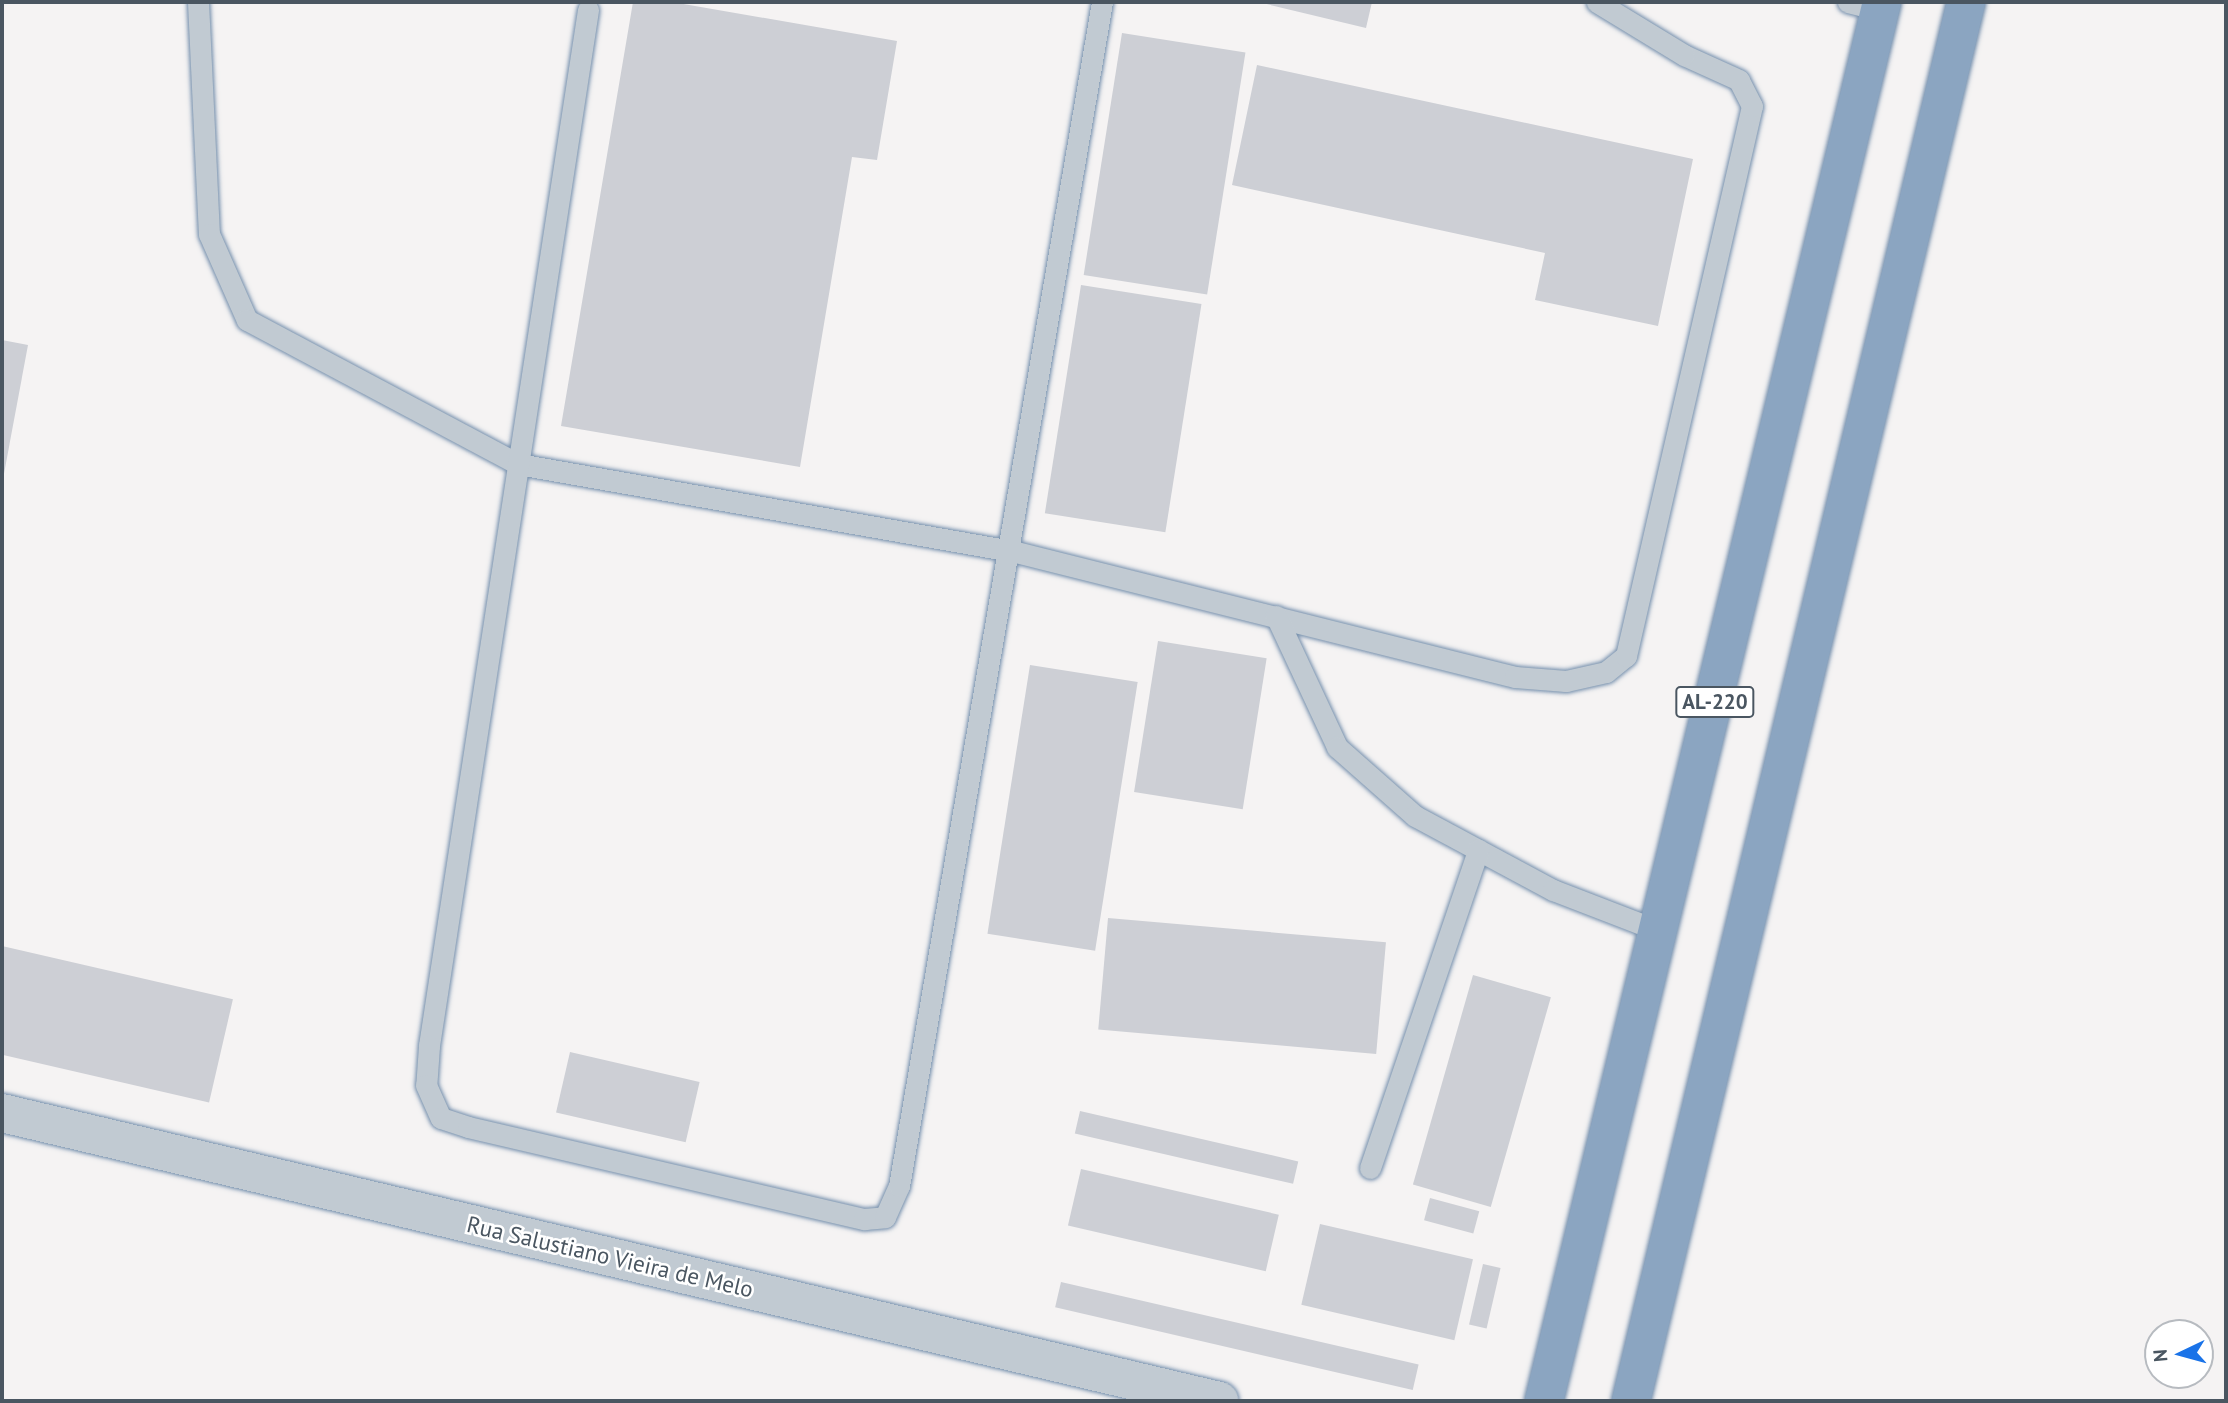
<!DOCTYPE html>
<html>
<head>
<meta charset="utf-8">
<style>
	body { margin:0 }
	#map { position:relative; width:2228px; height:1403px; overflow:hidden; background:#f5f3f3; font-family:"PT Sans",sans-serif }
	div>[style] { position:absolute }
	.building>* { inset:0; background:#cdcfd5; transform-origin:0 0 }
	.roads { filter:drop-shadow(0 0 2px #7690ad) drop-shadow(0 0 2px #7690ad) }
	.lane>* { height:21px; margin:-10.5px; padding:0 10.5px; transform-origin:10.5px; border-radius:10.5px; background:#c1cad2 }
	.street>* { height:38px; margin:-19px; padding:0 19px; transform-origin:19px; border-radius:19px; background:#c1cad2 }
	.highway>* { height:38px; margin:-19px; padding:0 19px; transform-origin:19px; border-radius:19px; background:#8ba5c1 }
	span { translate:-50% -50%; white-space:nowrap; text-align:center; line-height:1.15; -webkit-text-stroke:5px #fff; paint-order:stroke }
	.shield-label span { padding:2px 5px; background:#fff; border:2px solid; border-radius:5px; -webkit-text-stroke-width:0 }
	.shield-label { font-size:21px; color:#4a5661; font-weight:700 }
	.street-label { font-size:23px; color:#4a5661 }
	.frame { position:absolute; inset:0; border:4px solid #4a5661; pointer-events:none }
	.north { position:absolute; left:2144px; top:1319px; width:70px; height:70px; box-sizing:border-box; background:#fff; border:2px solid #b7bbc0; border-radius:50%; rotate:265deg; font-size:19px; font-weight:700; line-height:28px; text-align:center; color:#4a5661 }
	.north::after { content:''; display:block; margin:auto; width:24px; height:32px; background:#1a73e8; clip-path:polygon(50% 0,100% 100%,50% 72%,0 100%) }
</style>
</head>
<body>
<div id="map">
	<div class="building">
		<i style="clip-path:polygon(633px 2px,672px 2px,897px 41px,877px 160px,852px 157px,800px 467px,561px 426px)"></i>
		<i style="clip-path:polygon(1258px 2px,1372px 2px,1366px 28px)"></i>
		<i style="left:1122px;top:33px;width:125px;height:245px;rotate:9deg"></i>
		<i style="clip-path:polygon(1257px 65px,1693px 159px,1658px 326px,1535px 300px,1545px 253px,1232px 185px)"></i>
		<i style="left:1081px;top:285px;width:122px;height:231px;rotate:9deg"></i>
		<i style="clip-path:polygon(2px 340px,28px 345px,3px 479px,2px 479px)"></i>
		<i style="left:1158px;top:641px;width:110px;height:153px;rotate:9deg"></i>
		<i style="left:1030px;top:665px;width:109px;height:272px;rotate:9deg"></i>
		<i style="left:1108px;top:918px;width:279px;height:112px;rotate:5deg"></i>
		<i style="left:2px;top:946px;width:237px;height:106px;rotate:13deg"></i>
		<i style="left:1473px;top:975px;width:81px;height:218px;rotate:16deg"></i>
		<i style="left:570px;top:1052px;width:133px;height:62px;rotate:13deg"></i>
		<i style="left:1080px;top:1111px;width:224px;height:23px;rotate:13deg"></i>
		<i style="left:1081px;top:1169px;width:203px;height:58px;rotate:13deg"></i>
		<i style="left:1430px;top:1198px;width:51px;height:23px;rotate:15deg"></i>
		<i style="left:1320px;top:1224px;width:157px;height:83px;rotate:13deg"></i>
		<i style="left:1483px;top:1264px;width:18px;height:62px;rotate:13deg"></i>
		<i style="left:1061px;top:1282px;width:367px;height:26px;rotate:13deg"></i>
	</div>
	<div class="roads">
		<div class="lane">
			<i style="left:198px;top:2px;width:232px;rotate:87.3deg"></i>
			<i style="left:209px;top:234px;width:94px;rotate:66.2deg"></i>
			<i style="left:247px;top:320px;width:307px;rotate:28deg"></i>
			<i style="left:518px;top:464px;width:497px;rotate:10deg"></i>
			<i style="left:1008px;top:550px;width:523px;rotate:14.06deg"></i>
			<i style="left:1515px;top:677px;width:51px;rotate:4.5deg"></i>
			<i style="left:1566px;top:681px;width:41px;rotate:-12.7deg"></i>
			<i style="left:1606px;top:672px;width:26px;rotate:-39deg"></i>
			<i style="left:1626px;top:656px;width:564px;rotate:-77.1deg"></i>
			<i style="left:1752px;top:106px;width:29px;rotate:-117deg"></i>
			<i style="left:1739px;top:80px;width:60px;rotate:-155.6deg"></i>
			<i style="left:1684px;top:55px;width:102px;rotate:-148.7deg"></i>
			<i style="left:1848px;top:2px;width:33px;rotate:14deg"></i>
			<i style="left:588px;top:10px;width:1048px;rotate:98.73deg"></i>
			<i style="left:429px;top:1046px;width:39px;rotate:94deg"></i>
			<i style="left:426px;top:1085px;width:36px;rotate:66deg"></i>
			<i style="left:441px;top:1118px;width:28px;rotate:18deg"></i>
			<i style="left:468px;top:1127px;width:407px;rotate:13.1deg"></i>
			<i style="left:864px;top:1219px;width:21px;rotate:-5deg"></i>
			<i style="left:885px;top:1217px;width:34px;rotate:-66deg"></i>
			<i style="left:899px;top:1186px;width:1201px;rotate:-80.27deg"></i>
			<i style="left:1276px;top:616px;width:145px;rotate:65deg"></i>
			<i style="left:1337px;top:747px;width:104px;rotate:41.5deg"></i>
			<i style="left:1415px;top:816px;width:157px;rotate:28.2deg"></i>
			<i style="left:1553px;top:890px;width:114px;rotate:21.1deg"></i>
			<i style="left:1370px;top:1168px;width:336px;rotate:-71.2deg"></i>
		</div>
		<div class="street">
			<i style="left:2px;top:1113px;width:1251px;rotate:13.31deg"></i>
		</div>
		<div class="highway">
			<i style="left:1544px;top:1401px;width:1439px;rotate:-76.42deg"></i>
			<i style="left:1631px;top:1401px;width:1439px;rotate:-76.53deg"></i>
		</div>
	</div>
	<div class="shield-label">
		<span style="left:1715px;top:702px">AL-220</span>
	</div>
	<div class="street-label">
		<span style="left:610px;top:1257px;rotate:13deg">Rua Salustiano Vieira de Melo</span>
	</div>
	<div class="frame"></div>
	<div class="north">N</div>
</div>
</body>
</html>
